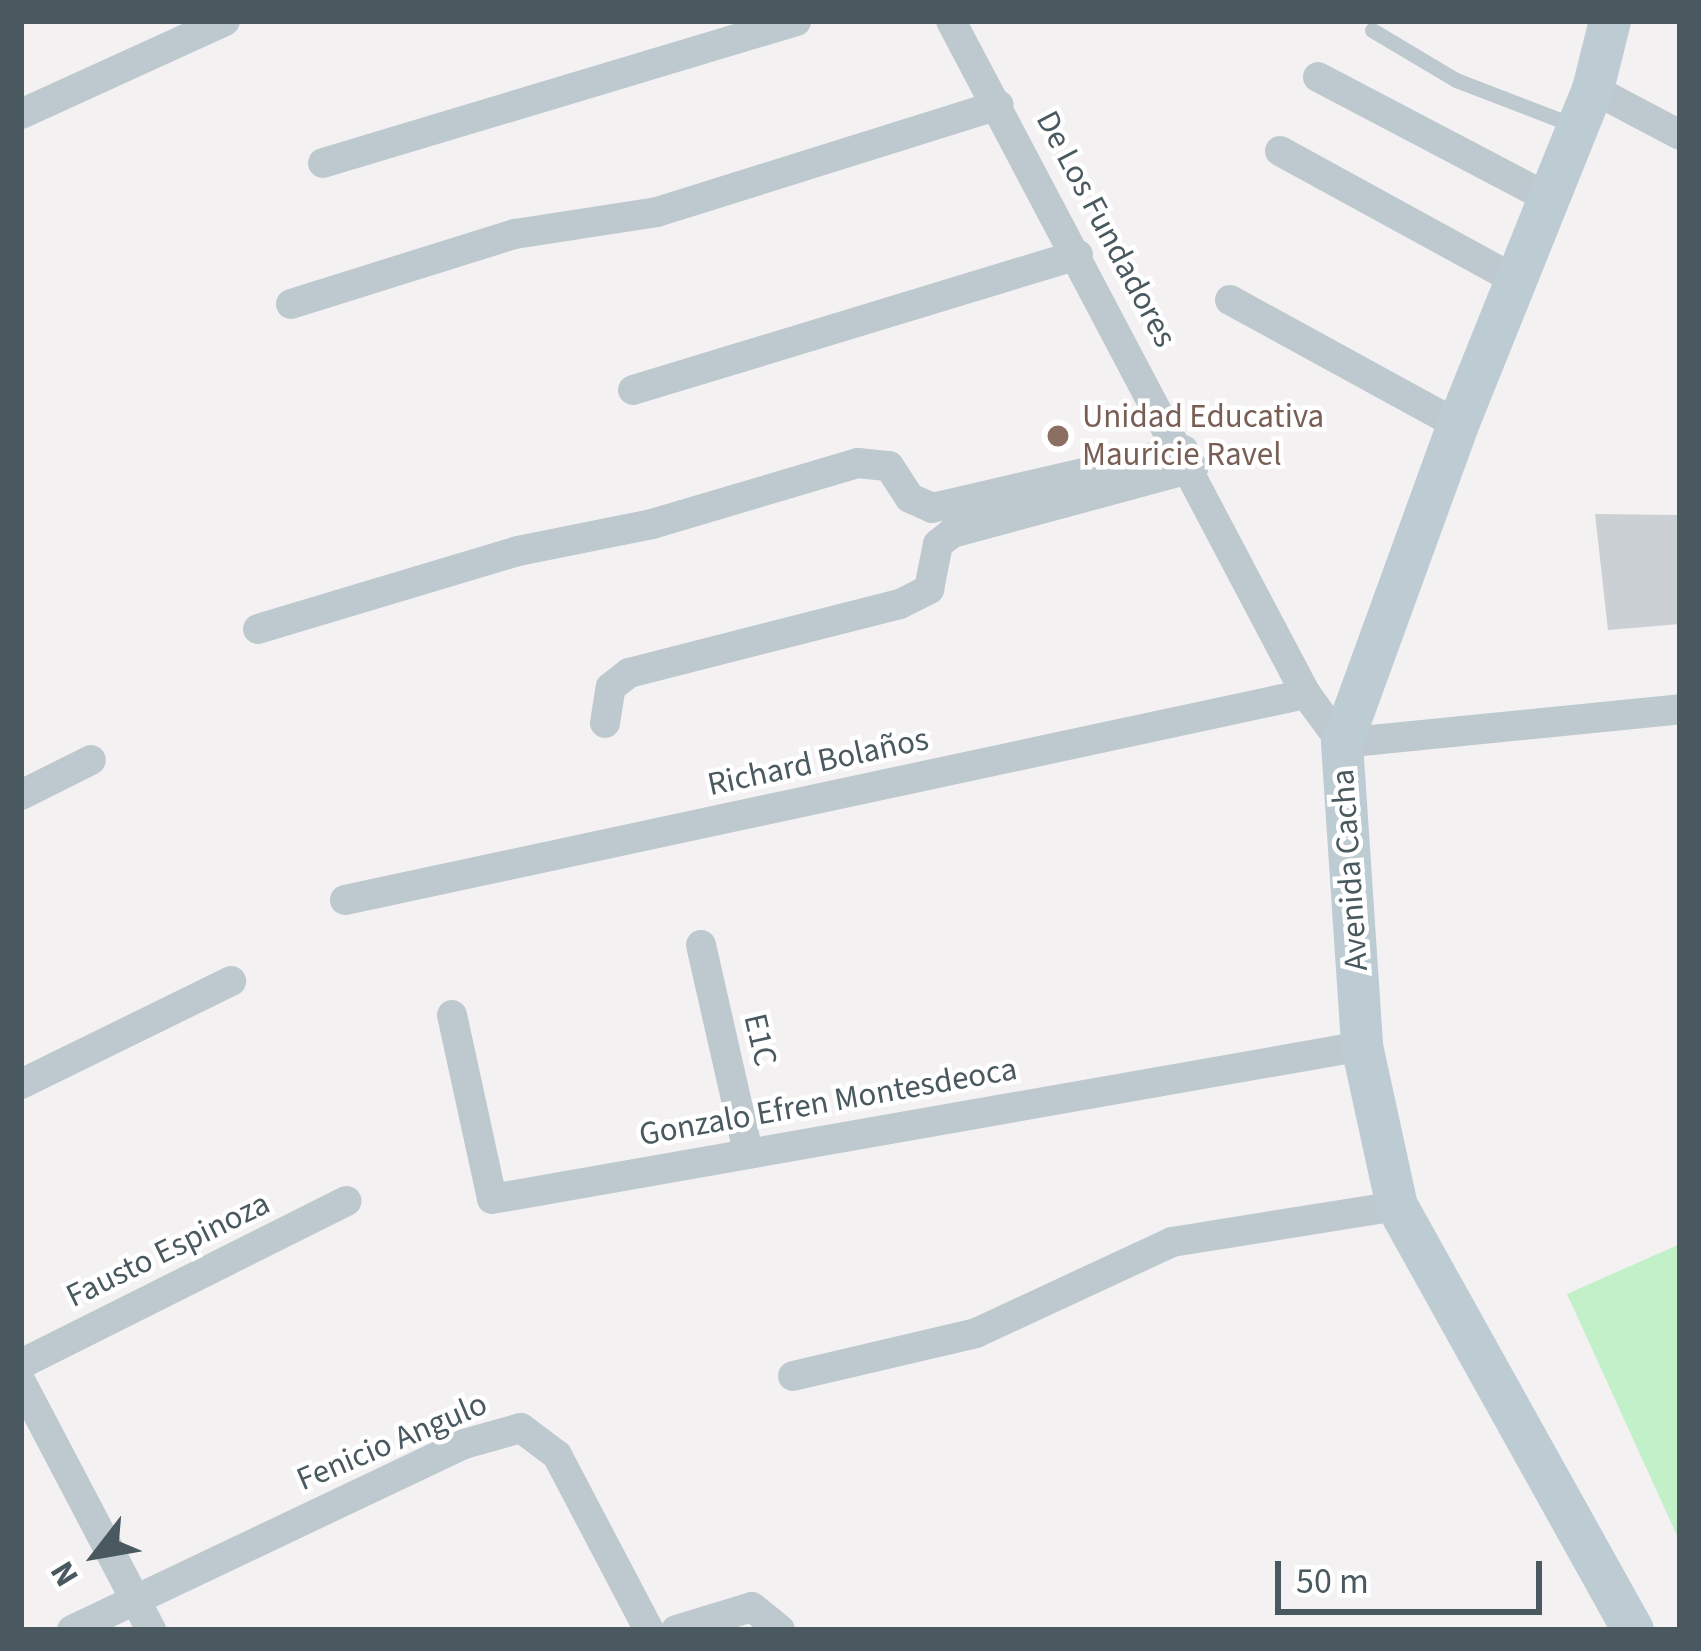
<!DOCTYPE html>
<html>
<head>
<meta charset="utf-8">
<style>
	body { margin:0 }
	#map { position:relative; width:1701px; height:1651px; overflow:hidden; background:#f4f1f2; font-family:"Source Sans 3",sans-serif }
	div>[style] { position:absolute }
	.green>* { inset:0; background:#c1f0c9 }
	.building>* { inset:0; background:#cbd0d4 }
	.lane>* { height:15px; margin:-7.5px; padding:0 7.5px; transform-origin:7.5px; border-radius:7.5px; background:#bdc9ce }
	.street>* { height:30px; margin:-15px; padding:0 15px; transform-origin:15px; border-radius:15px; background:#bdc9ce }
	.secondary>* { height:42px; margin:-21px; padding:0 21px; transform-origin:21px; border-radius:21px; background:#bdccd3 }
	.dots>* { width:33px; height:33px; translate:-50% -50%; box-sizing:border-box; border:6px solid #fff; border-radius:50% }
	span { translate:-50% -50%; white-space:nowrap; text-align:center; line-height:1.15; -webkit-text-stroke:9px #fff; paint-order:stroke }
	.street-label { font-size:33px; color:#49595f }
	.education-label { font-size:33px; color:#785e54 }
	.left { translate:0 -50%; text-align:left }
	.frame { position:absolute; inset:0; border:24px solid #49595f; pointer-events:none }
	.north { position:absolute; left:36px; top:1495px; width:120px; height:120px; -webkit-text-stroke:9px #fff; paint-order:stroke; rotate:239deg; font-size:33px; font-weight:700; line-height:48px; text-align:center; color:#49595f }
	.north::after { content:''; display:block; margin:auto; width:42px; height:54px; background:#49595f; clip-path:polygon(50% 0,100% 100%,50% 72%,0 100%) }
	.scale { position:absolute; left:1275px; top:1561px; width:267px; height:54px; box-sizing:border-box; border:6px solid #49595f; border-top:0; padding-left:15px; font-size:36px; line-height:42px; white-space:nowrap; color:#49595f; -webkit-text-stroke:9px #fff; paint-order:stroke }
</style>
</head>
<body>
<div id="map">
	<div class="green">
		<i style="clip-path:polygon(1680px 1244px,1680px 1542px,1567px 1294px)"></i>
	</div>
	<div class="building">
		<i style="clip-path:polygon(1595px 514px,1680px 515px,1680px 624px,1608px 630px)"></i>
	</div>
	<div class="lane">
		<i style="left:1372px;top:30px;width:98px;rotate:30.8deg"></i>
		<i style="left:1456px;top:80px;width:129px;rotate:21deg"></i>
	</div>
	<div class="street">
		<i style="left:951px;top:21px;width:761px;rotate:62.19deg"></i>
		<i style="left:1306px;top:694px;width:61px;rotate:53.7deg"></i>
		<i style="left:1342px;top:743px;width:340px;rotate:-5.7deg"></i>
		<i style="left:1318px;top:77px;width:260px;rotate:27.7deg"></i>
		<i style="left:1593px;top:89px;width:98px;rotate:27.9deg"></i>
		<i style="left:21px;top:114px;width:224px;rotate:-24.5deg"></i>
		<i style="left:1280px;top:151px;width:269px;rotate:28.7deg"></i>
		<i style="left:323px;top:163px;width:494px;rotate:-16.7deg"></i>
		<i style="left:1230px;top:300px;width:260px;rotate:28.7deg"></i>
		<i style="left:291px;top:304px;width:235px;rotate:-17.4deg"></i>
		<i style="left:515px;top:234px;width:144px;rotate:-8.8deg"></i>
		<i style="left:657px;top:212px;width:358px;rotate:-17.4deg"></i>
		<i style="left:633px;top:390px;width:465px;rotate:-16.9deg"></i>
		<i style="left:258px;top:629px;width:271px;rotate:-16.7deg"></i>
		<i style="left:518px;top:551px;width:137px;rotate:-11.4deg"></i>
		<i style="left:652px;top:524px;width:215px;rotate:-16.5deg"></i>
		<i style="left:858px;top:463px;width:31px;rotate:6deg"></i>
		<i style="left:889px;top:466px;width:38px;rotate:57deg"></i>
		<i style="left:910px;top:498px;width:24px;rotate:24deg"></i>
		<i style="left:932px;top:508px;width:258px;rotate:-13deg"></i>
		<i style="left:605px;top:723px;width:36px;rotate:-81deg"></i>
		<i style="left:611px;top:687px;width:23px;rotate:-38deg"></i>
		<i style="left:629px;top:673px;width:280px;rotate:-14.3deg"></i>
		<i style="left:900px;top:604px;width:33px;rotate:-27deg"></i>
		<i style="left:929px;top:589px;width:46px;rotate:-78.7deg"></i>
		<i style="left:938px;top:544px;width:18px;rotate:-38deg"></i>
		<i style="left:952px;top:533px;width:250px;rotate:-15.1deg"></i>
		<i style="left:21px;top:795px;width:78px;rotate:-26.6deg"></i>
		<i style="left:345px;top:900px;width:983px;rotate:-12.1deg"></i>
		<i style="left:701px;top:945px;width:212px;rotate:77.2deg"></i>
		<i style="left:452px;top:1015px;width:188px;rotate:77.7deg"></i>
		<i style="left:492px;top:1199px;width:883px;rotate:-9.97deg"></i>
		<i style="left:21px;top:1084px;width:234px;rotate:-26.1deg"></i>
		<i style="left:21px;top:1364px;width:364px;rotate:-26.6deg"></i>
		<i style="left:793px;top:1376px;width:188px;rotate:-13.2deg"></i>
		<i style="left:976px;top:1333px;width:216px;rotate:-24.9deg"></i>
		<i style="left:1172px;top:1242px;width:228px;rotate:-9.1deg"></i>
		<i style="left:21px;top:1382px;width:280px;rotate:62.3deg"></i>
		<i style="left:72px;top:1630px;width:434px;rotate:-25.4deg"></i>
		<i style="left:464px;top:1444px;width:59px;rotate:-15.7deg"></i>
		<i style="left:521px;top:1428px;width:45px;rotate:36.9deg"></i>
		<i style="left:557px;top:1455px;width:198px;rotate:62.3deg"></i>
		<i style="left:676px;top:1630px;width:79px;rotate:-16.8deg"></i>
		<i style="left:752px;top:1607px;width:36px;rotate:39deg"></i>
	</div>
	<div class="secondary">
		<i style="left:1610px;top:21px;width:70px;rotate:104deg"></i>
		<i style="left:1593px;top:89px;width:362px;rotate:111.9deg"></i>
		<i style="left:1458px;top:425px;width:338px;rotate:110deg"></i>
		<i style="left:1342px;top:743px;width:304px;rotate:86.2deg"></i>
		<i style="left:1362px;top:1046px;width:164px;rotate:77.7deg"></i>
		<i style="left:1397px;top:1206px;width:485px;rotate:60.9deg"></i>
	</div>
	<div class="dots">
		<i style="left:1058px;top:436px;background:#8d6e63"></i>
	</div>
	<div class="street-label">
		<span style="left:1106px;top:229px;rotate:62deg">De Los Fundadores</span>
		<span style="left:818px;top:762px;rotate:-12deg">Richard Bolaños</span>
		<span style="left:1350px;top:870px;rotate:-94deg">Avenida Cacha</span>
		<span style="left:760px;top:1040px;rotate:77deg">E1C</span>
		<span style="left:828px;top:1102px;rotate:-10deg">Gonzalo Efren Montesdeoca</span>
		<span style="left:168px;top:1250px;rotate:-26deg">Fausto Espinoza</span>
		<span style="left:392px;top:1442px;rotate:-23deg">Fenicio Angulo</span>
	</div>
	<div class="education-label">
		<span class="left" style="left:1082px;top:436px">Unidad Educativa<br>Mauricie Ravel</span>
	</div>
	<div class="frame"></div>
	<div class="north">N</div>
	<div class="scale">50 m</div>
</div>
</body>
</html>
